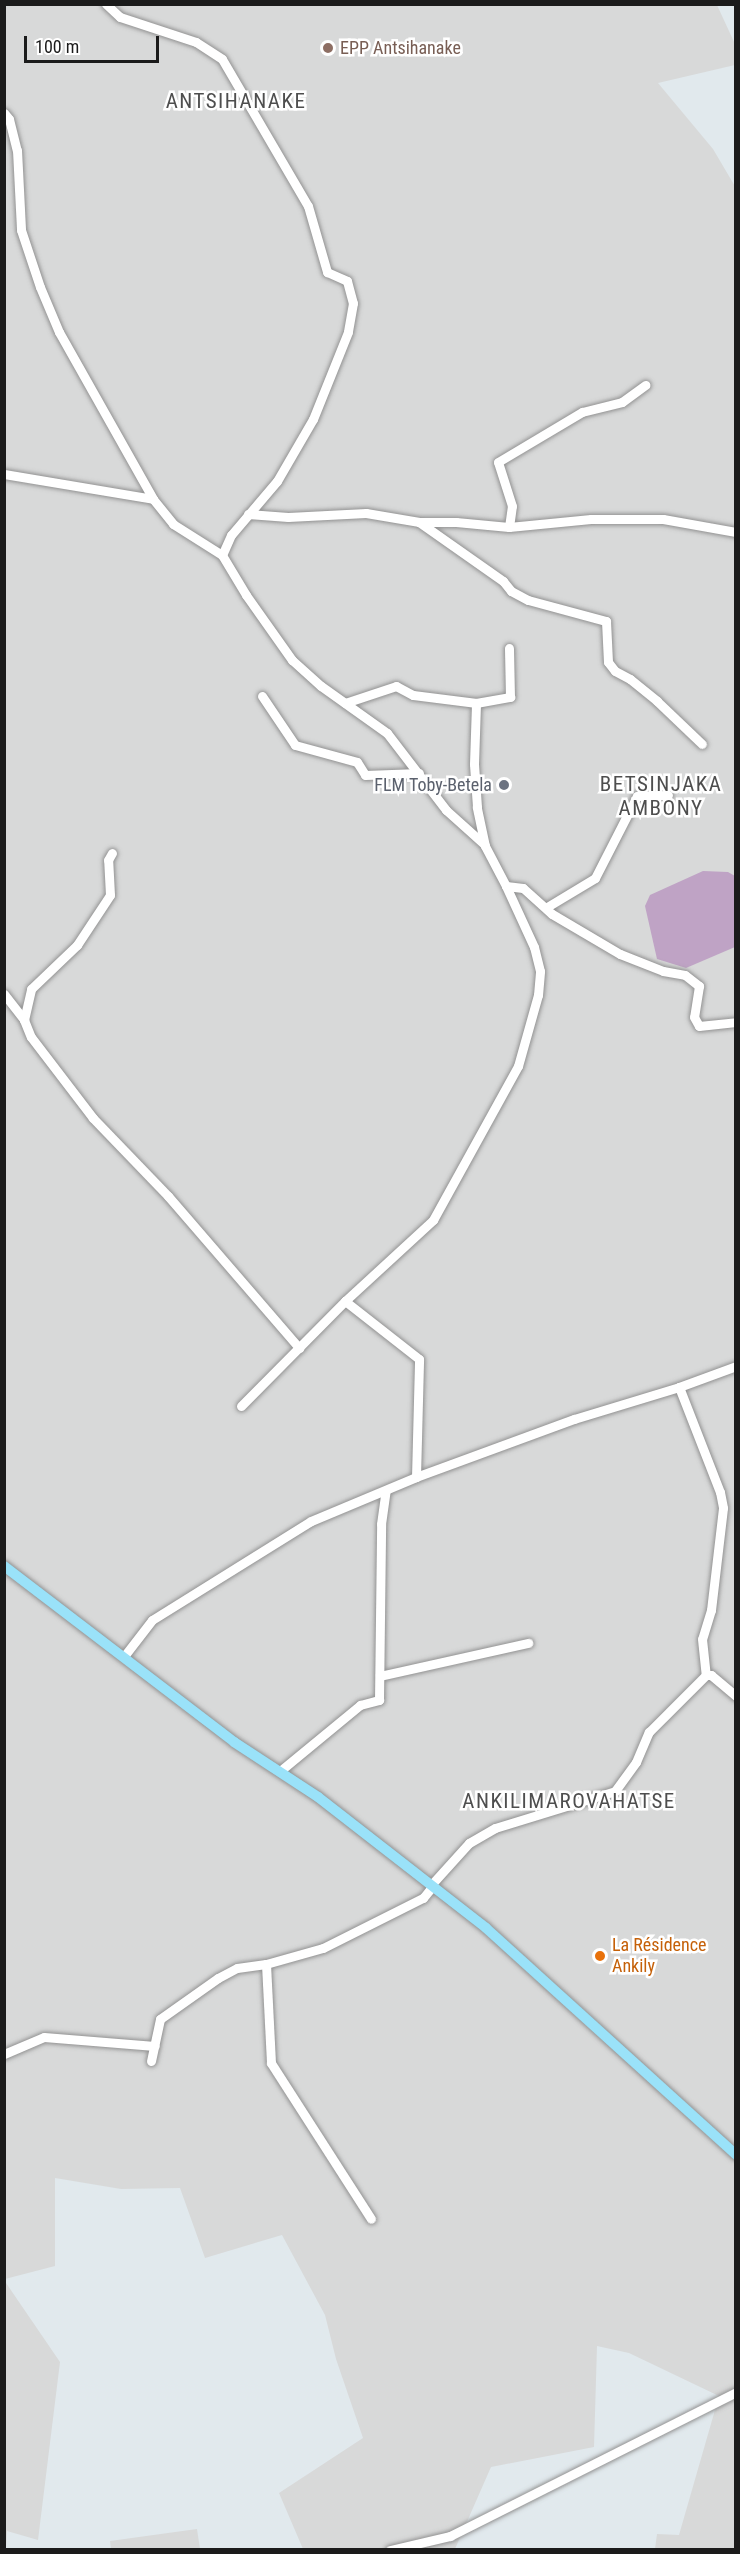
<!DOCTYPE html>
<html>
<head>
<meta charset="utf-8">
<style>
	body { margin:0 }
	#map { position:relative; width:740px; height:2554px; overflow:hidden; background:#e1e9ed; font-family:"Roboto Condensed",sans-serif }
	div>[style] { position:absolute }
	.residential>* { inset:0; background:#d8d9d9 }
	.cemetery>* { inset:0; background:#bfa3c5 }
	.roads { filter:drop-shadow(0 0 2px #929292) drop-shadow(0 0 2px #929292) }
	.minor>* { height:9px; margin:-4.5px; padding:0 4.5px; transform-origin:4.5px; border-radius:4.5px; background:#fff }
	.major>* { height:10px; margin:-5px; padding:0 5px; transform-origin:5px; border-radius:5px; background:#9ae2f9 }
	.dots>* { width:16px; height:16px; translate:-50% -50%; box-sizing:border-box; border:3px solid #fff; border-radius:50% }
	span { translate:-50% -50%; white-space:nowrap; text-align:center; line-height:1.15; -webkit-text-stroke:5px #fff; paint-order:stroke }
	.education-label { font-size:18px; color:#785e54 }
	.left { translate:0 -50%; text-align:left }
	.worship-label { font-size:18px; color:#5b616d }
	.right { translate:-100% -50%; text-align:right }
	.food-label { font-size:18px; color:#c56008 }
	.quarter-label { font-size:21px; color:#4e4e4e; letter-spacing:1.5px }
	.frame { position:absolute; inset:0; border:6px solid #1b1b1b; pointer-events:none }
	.scale { position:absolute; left:24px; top:36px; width:135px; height:27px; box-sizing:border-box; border:3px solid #1b1b1b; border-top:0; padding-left:8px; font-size:18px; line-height:21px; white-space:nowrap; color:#1b1b1b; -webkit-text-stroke:4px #fff; paint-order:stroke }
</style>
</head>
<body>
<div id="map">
	<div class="residential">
		<i style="clip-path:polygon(5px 5px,717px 5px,735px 44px,735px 65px,658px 83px,713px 149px,736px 188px,735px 2549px,655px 2549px,657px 2534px,679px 2535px,719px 2396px,629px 2353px,597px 2346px,594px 2447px,491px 2467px,455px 2549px,303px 2549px,279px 2493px,363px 2438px,336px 2359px,325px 2315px,282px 2235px,205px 2258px,180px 2188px,121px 2189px,55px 2178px,55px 2266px,5px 2279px)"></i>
		<i style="clip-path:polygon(4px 2280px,60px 2362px,38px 2540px,7px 2531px,6px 2550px)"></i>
		<i style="clip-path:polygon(197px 2529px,200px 2549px,111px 2549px,110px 2541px)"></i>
	</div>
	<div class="cemetery">
		<i style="clip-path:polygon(703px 871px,728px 872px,735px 876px,735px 947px,686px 968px,657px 959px,645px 906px,650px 895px)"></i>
	</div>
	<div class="roads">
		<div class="minor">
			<i style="left:106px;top:4px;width:19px;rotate:43deg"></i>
			<i style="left:120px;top:17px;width:80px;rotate:18.2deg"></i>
			<i style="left:196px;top:42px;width:31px;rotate:33deg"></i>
			<i style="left:222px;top:59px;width:170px;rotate:59.7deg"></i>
			<i style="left:308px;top:206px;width:69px;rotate:73.9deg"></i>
			<i style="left:327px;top:272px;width:22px;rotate:24deg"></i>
			<i style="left:347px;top:281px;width:23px;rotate:75deg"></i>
			<i style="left:353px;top:303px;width:29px;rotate:100deg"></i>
			<i style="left:348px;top:332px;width:94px;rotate:111.9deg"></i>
			<i style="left:313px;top:419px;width:72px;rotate:120.1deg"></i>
			<i style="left:277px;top:481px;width:71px;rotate:130.4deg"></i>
			<i style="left:231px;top:535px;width:22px;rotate:114deg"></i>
			<i style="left:4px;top:113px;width:8px;rotate:50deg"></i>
			<i style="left:9px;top:119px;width:32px;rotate:76deg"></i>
			<i style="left:17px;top:150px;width:80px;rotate:87.1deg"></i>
			<i style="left:21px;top:230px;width:60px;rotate:71.6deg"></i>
			<i style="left:40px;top:287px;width:49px;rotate:67.1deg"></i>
			<i style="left:59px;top:332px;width:192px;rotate:60.6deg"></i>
			<i style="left:153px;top:499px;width:32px;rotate:51deg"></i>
			<i style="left:173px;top:524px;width:58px;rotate:32.3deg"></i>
			<i style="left:222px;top:555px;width:47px;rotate:59deg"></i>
			<i style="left:246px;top:595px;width:80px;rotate:54.7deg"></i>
			<i style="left:292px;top:660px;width:39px;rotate:42deg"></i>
			<i style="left:321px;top:686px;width:81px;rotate:35.5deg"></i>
			<i style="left:387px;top:733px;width:97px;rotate:52.5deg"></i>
			<i style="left:446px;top:810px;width:52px;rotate:41.9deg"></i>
			<i style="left:4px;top:474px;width:151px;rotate:9.5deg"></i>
			<i style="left:248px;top:514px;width:40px;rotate:4.3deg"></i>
			<i style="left:288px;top:517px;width:78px;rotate:-2.9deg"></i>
			<i style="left:366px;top:513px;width:54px;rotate:9.6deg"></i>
			<i style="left:419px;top:522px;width:37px"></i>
			<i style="left:456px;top:522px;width:53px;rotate:5.4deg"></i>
			<i style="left:509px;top:527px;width:82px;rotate:-5.6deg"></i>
			<i style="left:591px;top:519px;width:72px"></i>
			<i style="left:663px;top:519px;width:74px;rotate:10.1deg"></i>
			<i style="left:419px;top:522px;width:103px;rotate:35.1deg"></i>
			<i style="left:503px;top:581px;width:13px;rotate:51deg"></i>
			<i style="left:511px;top:591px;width:19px;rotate:28deg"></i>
			<i style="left:528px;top:600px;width:81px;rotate:15.1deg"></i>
			<i style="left:606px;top:621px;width:41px;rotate:87.2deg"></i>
			<i style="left:608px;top:662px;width:11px;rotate:52deg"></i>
			<i style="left:615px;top:671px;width:17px;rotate:28deg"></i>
			<i style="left:630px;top:679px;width:35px;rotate:39deg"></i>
			<i style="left:657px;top:701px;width:62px;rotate:43.7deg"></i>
			<i style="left:509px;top:527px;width:21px;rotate:-82deg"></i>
			<i style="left:512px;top:506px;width:46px;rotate:-107.7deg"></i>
			<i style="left:498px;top:462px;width:98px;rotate:-30.8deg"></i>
			<i style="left:582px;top:412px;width:41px;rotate:-14deg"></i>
			<i style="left:622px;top:402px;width:29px;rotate:-36deg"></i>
			<i style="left:262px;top:696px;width:59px;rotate:56deg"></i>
			<i style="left:295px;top:745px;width:64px;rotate:15.3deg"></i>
			<i style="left:357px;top:762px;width:15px;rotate:58deg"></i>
			<i style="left:365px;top:775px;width:54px;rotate:-2.1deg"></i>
			<i style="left:345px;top:703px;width:54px;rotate:-18.4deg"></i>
			<i style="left:396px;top:686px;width:19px;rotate:28deg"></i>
			<i style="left:413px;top:695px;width:64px;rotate:7.2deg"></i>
			<i style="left:506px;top:886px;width:17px;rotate:7deg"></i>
			<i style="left:523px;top:888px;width:39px;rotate:42deg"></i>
			<i style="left:552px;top:914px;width:79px;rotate:30.5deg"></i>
			<i style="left:620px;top:954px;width:46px;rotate:21.6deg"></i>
			<i style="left:663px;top:971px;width:22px;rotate:10deg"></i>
			<i style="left:685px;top:975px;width:18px;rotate:38deg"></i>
			<i style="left:699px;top:986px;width:31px;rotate:99deg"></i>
			<i style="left:694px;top:1017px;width:10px;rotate:61deg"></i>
			<i style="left:699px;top:1026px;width:37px;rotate:-6deg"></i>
			<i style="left:547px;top:907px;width:56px;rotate:-31.1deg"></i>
			<i style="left:595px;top:878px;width:92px;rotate:-62.9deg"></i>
			<i style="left:637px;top:796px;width:31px;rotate:-2deg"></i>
			<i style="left:4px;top:994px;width:33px;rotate:52deg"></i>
			<i style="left:24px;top:1020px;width:18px;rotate:68deg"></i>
			<i style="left:31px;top:1037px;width:102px;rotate:52.6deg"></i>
			<i style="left:93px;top:1118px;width:108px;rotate:46.1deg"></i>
			<i style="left:168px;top:1196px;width:201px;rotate:49.2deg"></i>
			<i style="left:24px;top:1020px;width:32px;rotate:-77deg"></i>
			<i style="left:31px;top:989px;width:64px;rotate:-43.7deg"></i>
			<i style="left:77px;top:945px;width:60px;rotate:-56.6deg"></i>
			<i style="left:110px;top:895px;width:35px;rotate:-93deg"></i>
			<i style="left:108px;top:860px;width:8px;rotate:-60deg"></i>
			<i style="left:679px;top:1387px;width:113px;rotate:68.7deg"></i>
			<i style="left:720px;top:1492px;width:16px;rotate:79deg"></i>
			<i style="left:723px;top:1508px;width:103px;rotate:96.7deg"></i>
			<i style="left:711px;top:1610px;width:30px;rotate:107deg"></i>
			<i style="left:702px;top:1639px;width:36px;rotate:84deg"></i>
			<i style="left:706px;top:1675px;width:5px"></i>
			<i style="left:711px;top:1675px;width:33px;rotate:40deg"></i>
			<i style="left:241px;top:1406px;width:148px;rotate:-45.3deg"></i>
			<i style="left:416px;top:1477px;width:118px;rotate:-88.5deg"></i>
			<i style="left:419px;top:1359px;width:94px;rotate:-141.9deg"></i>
			<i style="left:345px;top:1301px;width:120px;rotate:-42.6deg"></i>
			<i style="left:433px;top:1220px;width:176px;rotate:-61.1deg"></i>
			<i style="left:518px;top:1066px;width:74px;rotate:-74.3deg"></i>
			<i style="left:538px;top:995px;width:24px;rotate:-85deg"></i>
			<i style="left:540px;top:971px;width:25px;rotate:-104deg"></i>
			<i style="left:534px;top:947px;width:67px;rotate:-114.7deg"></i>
			<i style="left:506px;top:886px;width:45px;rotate:-117.7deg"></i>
			<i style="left:485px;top:846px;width:40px;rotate:-102deg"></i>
			<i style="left:477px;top:807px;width:43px;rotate:-94deg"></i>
			<i style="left:474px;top:764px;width:61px;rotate:-88.1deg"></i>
			<i style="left:476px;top:703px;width:35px;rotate:-10deg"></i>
			<i style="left:510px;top:697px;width:49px;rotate:-91.2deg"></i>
			<i style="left:125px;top:1655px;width:44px;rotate:-52.4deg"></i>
			<i style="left:152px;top:1620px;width:187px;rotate:-31.9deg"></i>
			<i style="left:311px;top:1521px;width:114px;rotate:-22.7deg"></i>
			<i style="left:416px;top:1477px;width:168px;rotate:-20.2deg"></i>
			<i style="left:574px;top:1419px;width:110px;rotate:-16.9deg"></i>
			<i style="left:679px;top:1387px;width:61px;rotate:-20.2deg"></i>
			<i style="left:380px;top:1676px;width:152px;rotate:-12.6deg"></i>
			<i style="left:280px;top:1771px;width:104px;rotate:-39.5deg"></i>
			<i style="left:360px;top:1705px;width:20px;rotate:-15deg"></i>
			<i style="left:379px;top:1700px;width:176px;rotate:-89.3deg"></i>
			<i style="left:381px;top:1524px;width:34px;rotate:-82deg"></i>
			<i style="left:431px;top:1885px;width:57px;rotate:-47.9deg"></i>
			<i style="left:469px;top:1843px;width:30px;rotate:-30deg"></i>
			<i style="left:495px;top:1828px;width:126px;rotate:-17.1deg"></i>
			<i style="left:615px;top:1791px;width:36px;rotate:-54deg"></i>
			<i style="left:636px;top:1762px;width:33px;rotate:-67deg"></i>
			<i style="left:649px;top:1732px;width:81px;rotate:-45deg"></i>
			<i style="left:266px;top:1964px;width:99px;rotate:87.1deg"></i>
			<i style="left:271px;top:2063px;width:185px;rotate:57.3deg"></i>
			<i style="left:4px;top:2054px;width:43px;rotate:-23deg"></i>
			<i style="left:44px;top:2037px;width:111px;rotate:4.6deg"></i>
			<i style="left:151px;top:2061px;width:43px;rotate:-77.9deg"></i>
			<i style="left:160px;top:2019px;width:71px;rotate:-35.3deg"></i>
			<i style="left:218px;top:1978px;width:21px;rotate:-28deg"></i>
			<i style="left:237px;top:1968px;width:29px;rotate:-8deg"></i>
			<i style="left:266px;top:1964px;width:59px;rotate:-15.7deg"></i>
			<i style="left:323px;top:1948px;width:112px;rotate:-26.6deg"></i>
			<i style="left:423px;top:1898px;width:14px;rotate:-51deg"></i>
			<i style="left:390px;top:2550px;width:62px;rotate:-13.1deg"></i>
			<i style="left:450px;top:2536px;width:320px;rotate:-26.7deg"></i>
		</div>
		<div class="major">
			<i style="left:4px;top:1566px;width:290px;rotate:37.4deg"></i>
			<i style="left:234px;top:1742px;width:100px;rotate:33.2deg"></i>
			<i style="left:318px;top:1797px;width:213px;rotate:37.9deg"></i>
			<i style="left:486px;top:1928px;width:338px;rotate:42.2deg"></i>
		</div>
	</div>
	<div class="dots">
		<i style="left:328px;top:48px;background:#8d6e63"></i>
		<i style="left:504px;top:785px;background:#6b7280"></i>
		<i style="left:600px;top:1956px;background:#e8710a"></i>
	</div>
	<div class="education-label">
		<span class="left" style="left:340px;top:48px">EPP Antsihanake</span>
	</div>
	<div class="worship-label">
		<span class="right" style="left:492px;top:785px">FLM Toby-Betela</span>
	</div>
	<div class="food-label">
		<span class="left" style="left:612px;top:1956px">La Résidence<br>Ankily</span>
	</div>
	<div class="quarter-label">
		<span style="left:236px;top:101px">ANTSIHANAKE</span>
		<span style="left:661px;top:796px">BETSINJAKA<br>AMBONY</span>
		<span style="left:569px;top:1801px">ANKILIMAROVAHATSE</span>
	</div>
	<div class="frame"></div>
	<div class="scale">100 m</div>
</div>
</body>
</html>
